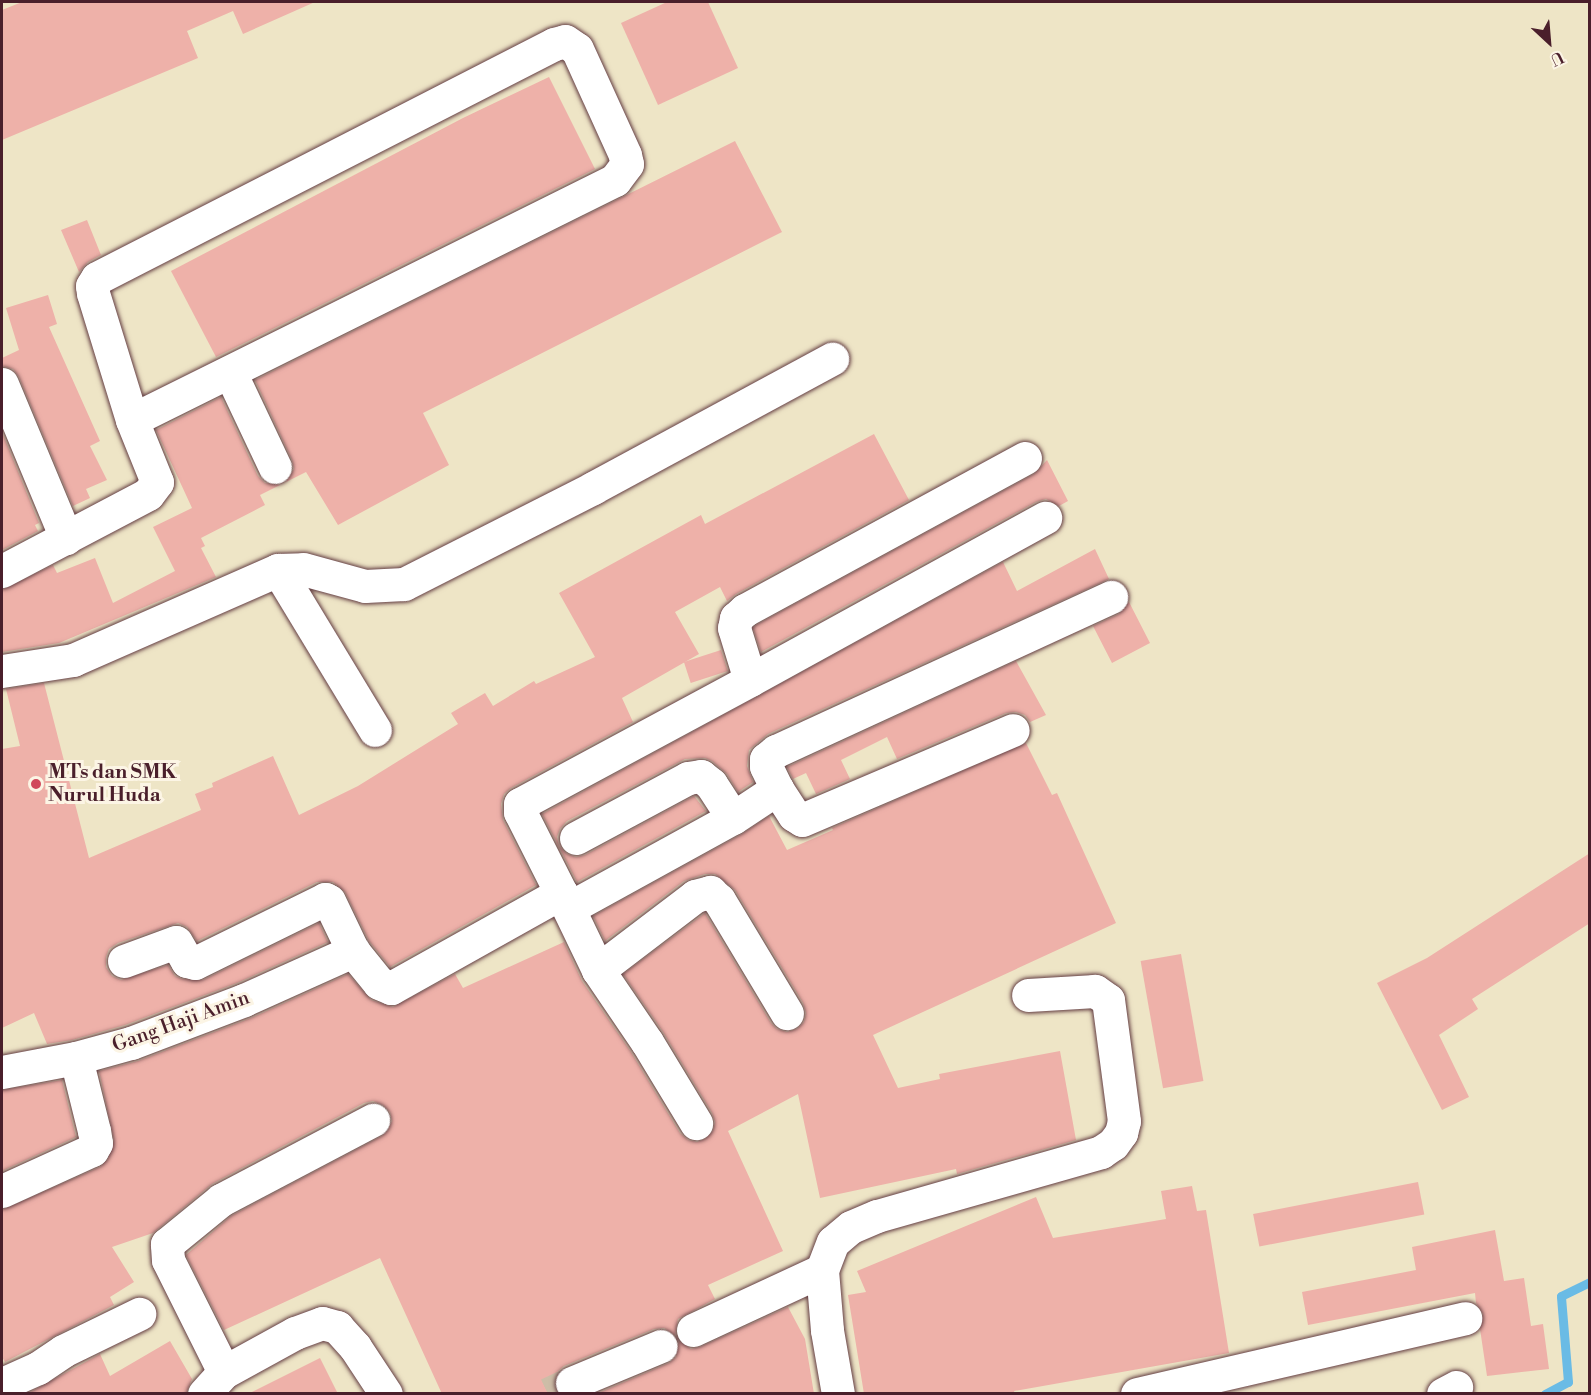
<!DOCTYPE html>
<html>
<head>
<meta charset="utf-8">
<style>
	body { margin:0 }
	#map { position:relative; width:1591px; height:1395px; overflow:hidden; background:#eee5c6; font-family:"Libre Bodoni",serif }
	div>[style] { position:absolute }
	.stream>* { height:9px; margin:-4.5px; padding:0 4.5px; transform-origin:4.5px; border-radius:4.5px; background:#6abbe5 }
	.building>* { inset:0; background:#eeb1a9; transform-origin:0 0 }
	.minor-tunnel>* { height:33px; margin-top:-16.5px; transform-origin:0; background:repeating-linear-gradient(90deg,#cdbda7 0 33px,transparent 0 49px) }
	.roads { filter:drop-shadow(0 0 2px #633d42) drop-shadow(0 0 2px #633d42) }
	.minor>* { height:33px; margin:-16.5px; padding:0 16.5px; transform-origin:16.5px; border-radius:16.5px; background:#fff }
	.dots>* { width:16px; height:16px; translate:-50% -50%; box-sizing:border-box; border:3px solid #fcf5e5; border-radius:50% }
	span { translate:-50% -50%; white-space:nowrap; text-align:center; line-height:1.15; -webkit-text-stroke:6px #fcf5e5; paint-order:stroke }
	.poi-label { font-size:20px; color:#4a1f2b; font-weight:700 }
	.left { translate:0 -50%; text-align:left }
	.street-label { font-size:20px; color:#4a1f2b }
	.frame { position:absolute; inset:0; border:3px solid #4a1f2b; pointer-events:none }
	.north { position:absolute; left:1519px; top:12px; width:60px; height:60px; -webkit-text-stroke:4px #fcf5e5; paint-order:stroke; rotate:154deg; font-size:16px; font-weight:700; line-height:24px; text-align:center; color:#4a1f2b }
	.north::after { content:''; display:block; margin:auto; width:21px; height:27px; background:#4a1f2b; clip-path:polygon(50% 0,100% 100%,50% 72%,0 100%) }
</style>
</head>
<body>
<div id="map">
	<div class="stream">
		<i style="left:1545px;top:1394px;width:26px;rotate:-28deg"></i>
		<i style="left:1568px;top:1382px;width:86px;rotate:-94.7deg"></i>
		<i style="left:1561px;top:1296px;width:32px;rotate:-26deg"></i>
	</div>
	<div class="building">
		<i style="clip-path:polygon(22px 2px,315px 2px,243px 34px,233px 11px,187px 31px,198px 58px,2px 140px,2px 10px)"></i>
		<i style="clip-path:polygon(667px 2px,708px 2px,738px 68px,658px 105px,621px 23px)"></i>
		<i style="clip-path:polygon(549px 77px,595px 169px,216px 357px,171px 271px,463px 118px)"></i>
		<i style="clip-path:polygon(735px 141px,782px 232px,423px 413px,449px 465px,338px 525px,306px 472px,286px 482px,294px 469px,292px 460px,255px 380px)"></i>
		<i style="clip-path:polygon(87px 220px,101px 255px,88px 262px,79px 272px,61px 230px)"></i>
		<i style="clip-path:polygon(48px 295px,57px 324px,49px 327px,100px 441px,90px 446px,107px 480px,86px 489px,90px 498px,73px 506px,19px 377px,13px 369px,2px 366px,2px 358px,19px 350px,6px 308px)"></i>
		<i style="clip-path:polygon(221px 397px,258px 476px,265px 483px,280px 485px,260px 495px,265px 505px,201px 538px,205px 546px,201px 548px,216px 577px,59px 643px,2px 652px,2px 590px,53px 565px,57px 573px,95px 558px,113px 603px,175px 571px,153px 527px,192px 508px,156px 430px)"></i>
		<i style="clip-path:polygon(2px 432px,39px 523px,35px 525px,38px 531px,2px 550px)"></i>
		<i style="clip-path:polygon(874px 434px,909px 500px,736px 594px,727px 601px,720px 587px,675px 612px,699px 654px,622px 698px,633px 722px,511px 788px,504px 794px,501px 804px,503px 820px,536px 885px,390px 967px,369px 941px,345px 892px,333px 882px,317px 882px,197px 941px,187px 927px,178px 923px,118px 943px,109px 949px,106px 957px,106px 967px,112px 976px,121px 980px,168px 965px,175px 976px,182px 979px,203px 980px,319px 923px,328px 942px,237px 983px,125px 1025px,72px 1040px,47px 1044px,34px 1013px,2px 1028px,2px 749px,20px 746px,6px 689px,44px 683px,89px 858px,201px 810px,195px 794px,213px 787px,212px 783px,273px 756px,299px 815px,358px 786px,458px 724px,451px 713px,485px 693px,493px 706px,534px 681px,536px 684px,595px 657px,559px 593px,701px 515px,705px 524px)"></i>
		<i style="clip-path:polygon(1047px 460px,1068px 501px,1059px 506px,1046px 499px,1036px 502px,761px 652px,753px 628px,756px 625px,1034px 474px)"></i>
		<i style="clip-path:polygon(1095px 549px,1109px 579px,768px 734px,749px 750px,747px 766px,753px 782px,738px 792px,727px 774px,712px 761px,705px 758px,685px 759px,567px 821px,560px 829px,557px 837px,559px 846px,567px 854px,576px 857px,585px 855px,694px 796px,706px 811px,577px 882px,542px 814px,1003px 562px,1017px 591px)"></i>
		<i style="clip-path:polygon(1129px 602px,1150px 643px,1112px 663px,1093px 626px,1119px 614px)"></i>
		<i style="left:721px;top:650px;width:22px;height:39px;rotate:72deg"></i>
		<i style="clip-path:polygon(1016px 661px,1046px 715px,1030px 722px,1025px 715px,1016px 712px,1006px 713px,897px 759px,887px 737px,841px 760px,850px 779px,816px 794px,806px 773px,793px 779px,787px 767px)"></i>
		<i style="clip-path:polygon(1026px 743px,1052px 795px,1057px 793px,1116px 923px,873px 1035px,898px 1088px,940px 1079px,939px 1074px,1060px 1051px,1076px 1140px,957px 1174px,956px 1169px,820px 1198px,798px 1094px,728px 1131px,783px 1251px,708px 1285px,715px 1299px,678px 1319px,675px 1335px,664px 1328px,654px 1329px,564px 1366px,557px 1372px,554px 1380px,557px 1394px,442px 1394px,380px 1258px,224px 1330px,186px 1255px,231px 1216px,382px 1136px,388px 1130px,392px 1121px,390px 1112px,383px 1105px,373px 1101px,364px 1103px,212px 1184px,153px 1233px,112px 1247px,134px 1282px,110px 1297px,114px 1305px,5px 1362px,2px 1357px,2px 1210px,100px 1167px,108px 1159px,114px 1140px,99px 1071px,138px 1061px,251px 1018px,348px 974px,371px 1000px,393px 1007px,455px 974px,463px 988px,564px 942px,582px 981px,631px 1052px,680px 1133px,688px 1140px,697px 1142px,705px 1139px,713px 1131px,715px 1122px,712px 1113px,663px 1032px,623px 974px,705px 913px,771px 1023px,777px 1029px,787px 1032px,797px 1029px,804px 1022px,806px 1013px,803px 1003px,735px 890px,715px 874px,705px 874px,684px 881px,605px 941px,593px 916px,742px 834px,769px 816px,787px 850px,833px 830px,832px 828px)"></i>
		<i style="clip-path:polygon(1590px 853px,1590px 923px,1472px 999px,1478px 1009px,1439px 1035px,1469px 1097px,1442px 1110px,1377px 983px,1427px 958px)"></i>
		<i style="left:1181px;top:954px;width:129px;height:41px;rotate:80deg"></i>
		<i style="clip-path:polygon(62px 1080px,76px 1137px,2px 1171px,2px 1090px)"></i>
		<i style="left:1418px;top:1182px;width:33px;height:168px;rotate:79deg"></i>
		<i style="clip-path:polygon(1192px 1186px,1197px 1211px,1206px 1210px,1229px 1353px,1014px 1391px,1015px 1394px,864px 1394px,848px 1295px,866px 1292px,857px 1271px,1036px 1197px,1053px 1238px,1166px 1219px,1161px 1191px)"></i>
		<i style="clip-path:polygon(1495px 1230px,1504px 1281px,1524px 1278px,1531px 1326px,1543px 1324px,1549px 1369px,1487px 1376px,1480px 1329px,1483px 1314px,1476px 1303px,1475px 1293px,1308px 1325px,1302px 1292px,1416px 1270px,1412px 1247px)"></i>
		<i style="clip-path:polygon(788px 1307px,805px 1339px,814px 1394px,596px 1394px,669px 1363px,676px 1357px,679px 1341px,691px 1349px,700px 1347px)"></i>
		<i style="clip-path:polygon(170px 1341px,192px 1379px,186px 1394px,27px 1394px,100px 1354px,110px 1376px)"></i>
		<i style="clip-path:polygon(320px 1358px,338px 1394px,248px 1394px)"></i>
	</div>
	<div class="minor-tunnel">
		<i style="left:548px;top:1394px;width:26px;rotate:-25deg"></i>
	</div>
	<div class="roads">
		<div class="minor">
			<i style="left:230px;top:372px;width:105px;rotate:64.7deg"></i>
			<i style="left:2px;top:384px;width:167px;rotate:67.4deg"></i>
			<i style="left:1025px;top:458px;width:319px;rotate:151.5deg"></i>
			<i style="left:745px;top:610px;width:12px;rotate:138deg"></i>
			<i style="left:736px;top:618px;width:10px;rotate:101deg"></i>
			<i style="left:734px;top:628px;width:54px;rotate:72.9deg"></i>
			<i style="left:750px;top:680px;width:337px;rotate:-28.8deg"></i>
			<i style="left:278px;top:570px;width:187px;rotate:58.8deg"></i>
			<i style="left:2px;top:571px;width:165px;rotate:-27.8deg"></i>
			<i style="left:148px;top:494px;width:15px;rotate:-53deg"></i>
			<i style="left:157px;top:482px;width:67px;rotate:-112deg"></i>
			<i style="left:132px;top:420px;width:133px;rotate:-107.1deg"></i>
			<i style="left:93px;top:293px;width:7px;rotate:-98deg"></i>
			<i style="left:92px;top:286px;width:9px;rotate:-58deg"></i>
			<i style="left:97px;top:278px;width:513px;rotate:-27.11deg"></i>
			<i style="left:554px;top:44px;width:11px;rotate:-15deg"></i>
			<i style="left:565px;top:41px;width:14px;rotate:34deg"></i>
			<i style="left:577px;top:49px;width:116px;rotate:65.6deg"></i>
			<i style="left:625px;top:155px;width:9px;rotate:77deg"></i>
			<i style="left:627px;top:164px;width:20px;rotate:127deg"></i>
			<i style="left:615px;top:180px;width:539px;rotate:153.58deg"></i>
			<i style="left:2px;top:671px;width:72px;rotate:-8.8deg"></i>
			<i style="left:73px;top:660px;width:224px;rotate:-23.7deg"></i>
			<i style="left:278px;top:570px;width:25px;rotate:-2deg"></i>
			<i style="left:303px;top:569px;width:64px;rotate:15.3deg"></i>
			<i style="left:365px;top:586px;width:39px;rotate:-3deg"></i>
			<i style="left:404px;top:584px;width:212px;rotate:-26.9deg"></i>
			<i style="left:593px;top:488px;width:272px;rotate:-28.4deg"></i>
			<i style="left:777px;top:789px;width:31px;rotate:57deg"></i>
			<i style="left:794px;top:815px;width:9px;rotate:32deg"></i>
			<i style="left:802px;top:820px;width:229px;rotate:-23.1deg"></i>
			<i style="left:576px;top:838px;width:127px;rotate:-28.2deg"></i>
			<i style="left:688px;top:778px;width:13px;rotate:-9deg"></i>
			<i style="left:701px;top:776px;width:13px;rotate:39deg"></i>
			<i style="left:711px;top:784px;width:40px;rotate:57.1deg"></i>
			<i style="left:561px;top:893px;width:91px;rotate:-116.8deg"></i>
			<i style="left:520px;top:812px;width:8px;rotate:-90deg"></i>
			<i style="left:520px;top:804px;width:261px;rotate:-28.3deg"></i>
			<i style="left:569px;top:908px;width:187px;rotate:-28.8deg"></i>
			<i style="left:733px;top:818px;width:53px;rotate:-33.4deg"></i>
			<i style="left:777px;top:789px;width:25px;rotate:-116deg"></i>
			<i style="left:766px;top:766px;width:7px;rotate:-90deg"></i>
			<i style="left:766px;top:759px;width:13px;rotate:-39deg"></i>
			<i style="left:776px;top:751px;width:369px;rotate:-24.7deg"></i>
			<i style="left:124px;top:961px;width:55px;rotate:-20.1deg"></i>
			<i style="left:176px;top:942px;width:22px;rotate:60deg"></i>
			<i style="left:187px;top:961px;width:8px;rotate:14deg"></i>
			<i style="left:195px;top:963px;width:145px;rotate:-26.2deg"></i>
			<i style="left:325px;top:899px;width:4px;rotate:27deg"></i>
			<i style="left:329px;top:901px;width:55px;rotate:64.4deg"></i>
			<i style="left:353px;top:951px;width:41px;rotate:50.9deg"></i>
			<i style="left:379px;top:983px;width:13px;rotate:23deg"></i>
			<i style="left:391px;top:988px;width:195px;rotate:-29.2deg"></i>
			<i style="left:561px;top:893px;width:85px;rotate:64.3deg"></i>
			<i style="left:598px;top:970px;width:87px;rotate:55.8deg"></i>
			<i style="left:647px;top:1042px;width:95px;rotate:58.8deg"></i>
			<i style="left:598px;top:970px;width:122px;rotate:-37.3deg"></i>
			<i style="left:695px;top:896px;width:16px;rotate:-15deg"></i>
			<i style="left:710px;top:892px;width:12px;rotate:42deg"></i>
			<i style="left:719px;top:900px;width:132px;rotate:59deg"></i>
			<i style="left:2px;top:1072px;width:75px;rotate:-10.7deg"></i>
			<i style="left:76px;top:1058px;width:57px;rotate:-15.3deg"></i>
			<i style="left:131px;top:1043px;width:121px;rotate:-20.8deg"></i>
			<i style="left:244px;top:1000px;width:120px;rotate:-24.2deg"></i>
			<i style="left:2px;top:1191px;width:99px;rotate:-24.5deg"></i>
			<i style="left:92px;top:1150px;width:8px;rotate:-60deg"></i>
			<i style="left:96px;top:1143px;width:12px;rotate:-99deg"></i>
			<i style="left:94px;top:1131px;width:75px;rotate:-103.9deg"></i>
			<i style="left:693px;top:1330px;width:142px;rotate:-24.9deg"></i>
			<i style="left:224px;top:1372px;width:125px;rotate:-116.6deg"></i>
			<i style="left:168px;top:1260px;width:16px;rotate:-94deg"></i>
			<i style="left:167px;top:1244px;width:70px;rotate:-39.2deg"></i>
			<i style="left:221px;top:1200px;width:172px;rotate:-27.8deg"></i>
			<i style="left:572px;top:1383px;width:96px;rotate:-22.6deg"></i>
			<i style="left:2px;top:1384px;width:39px;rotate:-24deg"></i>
			<i style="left:38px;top:1368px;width:30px;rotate:-34deg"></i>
			<i style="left:63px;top:1351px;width:85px;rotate:-26deg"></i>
			<i style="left:204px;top:1394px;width:30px;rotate:-48deg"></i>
			<i style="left:224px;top:1372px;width:81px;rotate:-28.8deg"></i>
			<i style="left:295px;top:1333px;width:29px;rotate:-20deg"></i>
			<i style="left:322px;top:1323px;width:16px;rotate:15deg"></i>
			<i style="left:337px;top:1327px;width:27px;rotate:48deg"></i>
			<i style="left:355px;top:1347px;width:56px;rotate:56.6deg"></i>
			<i style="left:838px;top:1394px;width:65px;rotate:-99.8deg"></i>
			<i style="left:827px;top:1330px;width:60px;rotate:-94.8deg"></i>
			<i style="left:822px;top:1270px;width:30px;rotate:-69deg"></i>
			<i style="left:833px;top:1242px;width:23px;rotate:-40deg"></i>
			<i style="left:851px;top:1227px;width:28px;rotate:-23deg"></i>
			<i style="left:877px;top:1216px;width:233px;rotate:-15.9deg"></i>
			<i style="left:1101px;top:1152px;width:14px;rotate:-34deg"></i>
			<i style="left:1113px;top:1144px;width:14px;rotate:-54deg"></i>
			<i style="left:1121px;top:1133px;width:12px;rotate:-76deg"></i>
			<i style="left:1124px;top:1121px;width:122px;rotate:-97.5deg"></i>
			<i style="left:1108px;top:1000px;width:16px;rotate:-145deg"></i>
			<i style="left:1095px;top:991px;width:67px;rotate:176.6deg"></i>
			<i style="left:1137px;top:1394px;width:337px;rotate:-13deg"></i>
			<i style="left:1443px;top:1394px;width:15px;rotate:-28deg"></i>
		</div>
	</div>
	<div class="dots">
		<i style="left:36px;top:784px;background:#d1495b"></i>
	</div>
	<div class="poi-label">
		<span class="left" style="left:48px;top:784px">MTs dan SMK<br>Nurul Huda</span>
	</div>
	<div class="street-label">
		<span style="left:181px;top:1022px;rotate:-20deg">Gang Haji Amin</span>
	</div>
	<div class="frame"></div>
	<div class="north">U</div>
</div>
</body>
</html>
